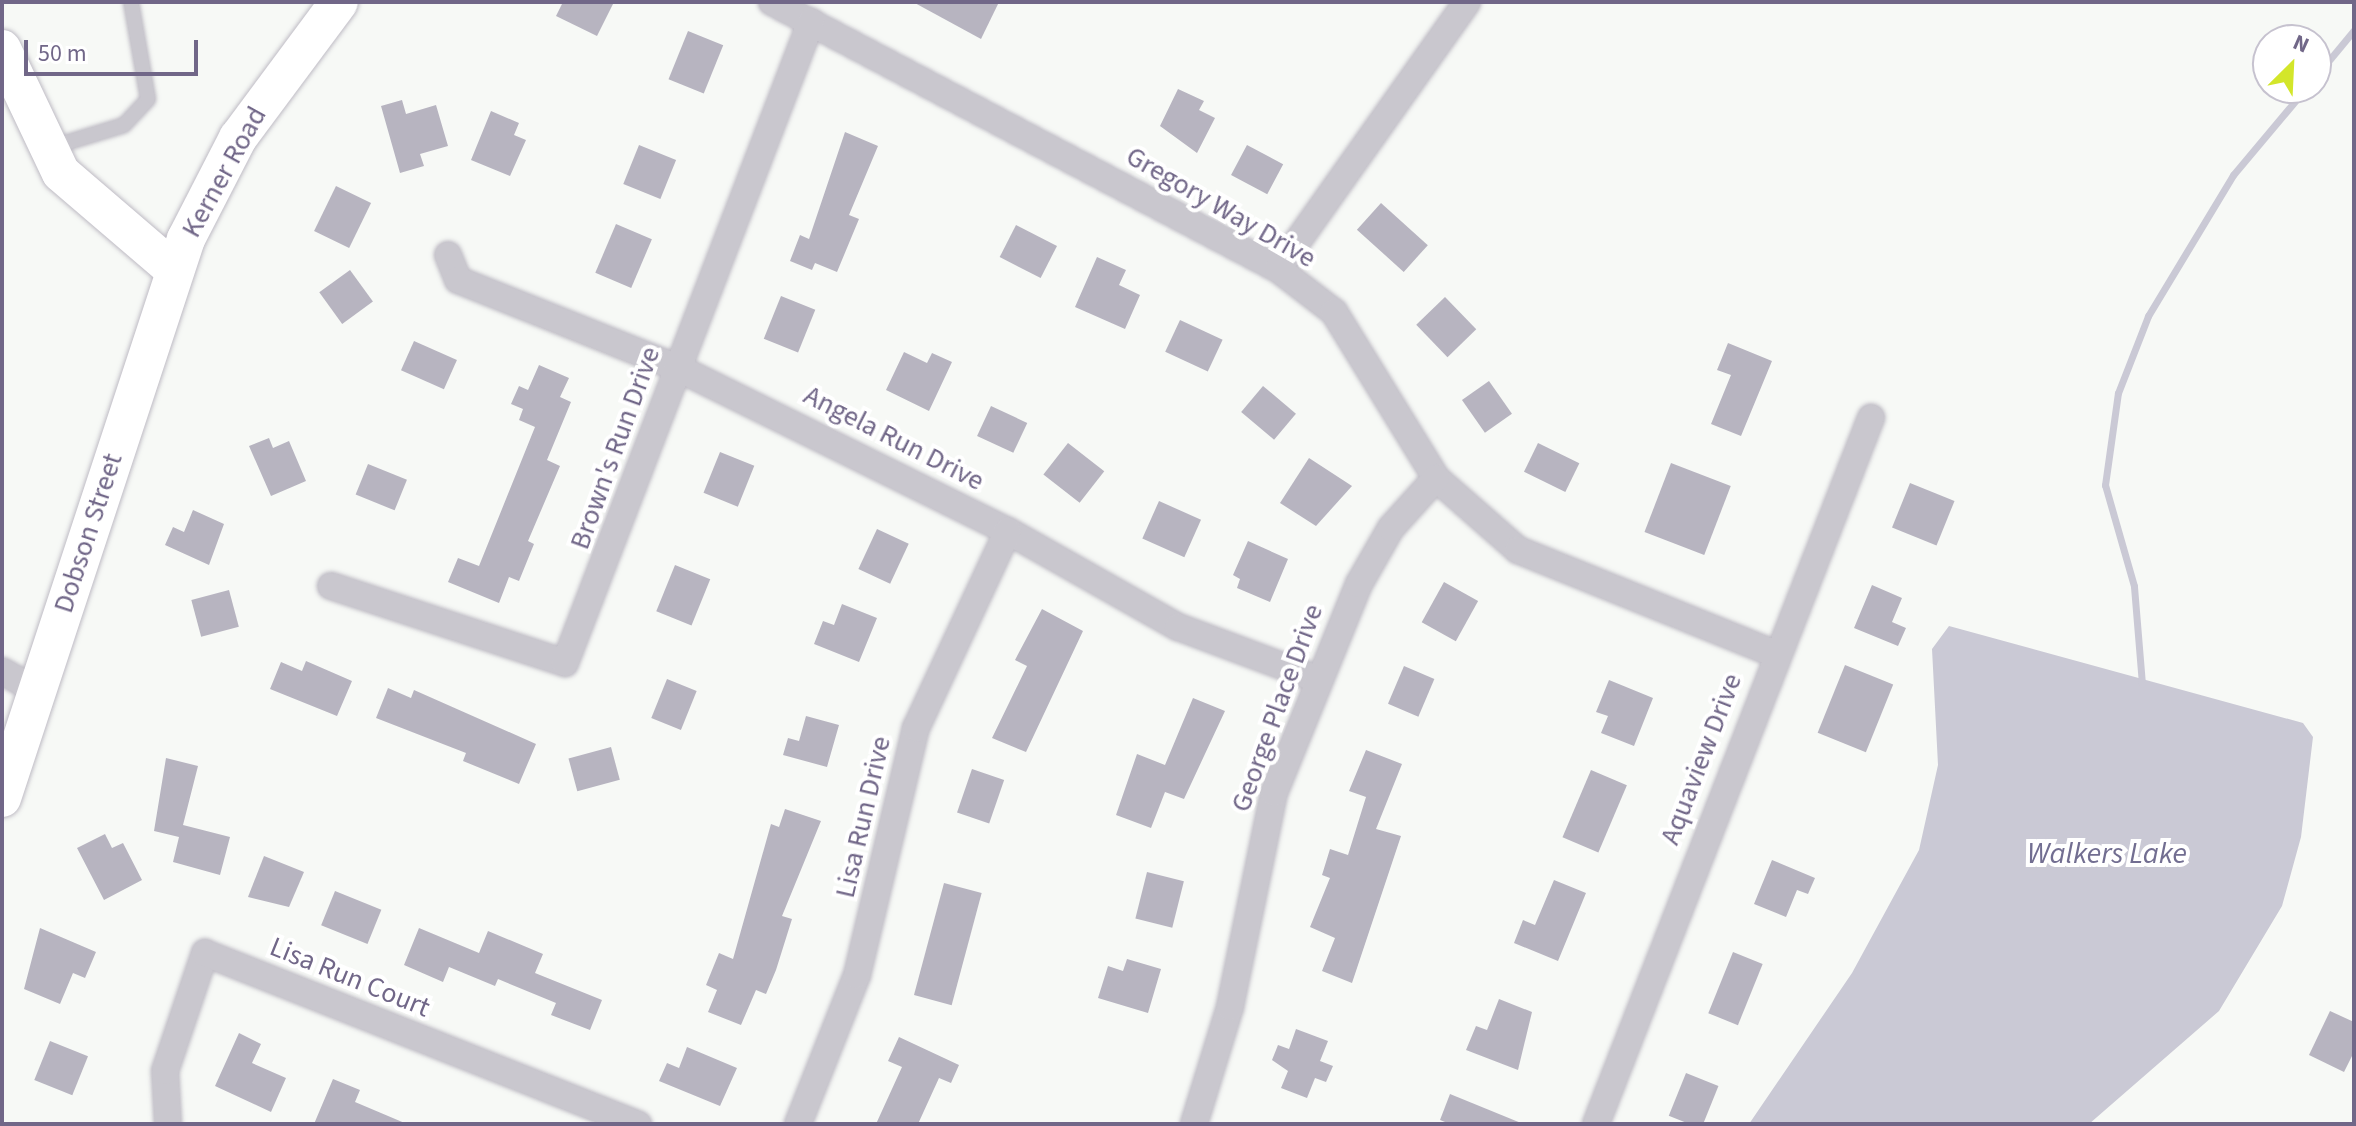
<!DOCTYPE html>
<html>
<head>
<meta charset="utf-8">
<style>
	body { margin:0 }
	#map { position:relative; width:2356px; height:1126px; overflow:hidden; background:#f7f9f6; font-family:"Source Sans 3",sans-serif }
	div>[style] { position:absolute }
	.water>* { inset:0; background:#cac9d5 }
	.stream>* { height:7px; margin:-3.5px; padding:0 3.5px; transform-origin:3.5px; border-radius:3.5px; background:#cac9d5 }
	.building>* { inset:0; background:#b7b4c0; transform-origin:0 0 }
	.roads { filter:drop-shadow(0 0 2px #bebbc4) drop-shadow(0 0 2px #bebbc4) }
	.lane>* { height:14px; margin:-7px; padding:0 7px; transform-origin:7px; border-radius:7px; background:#c9c7ce }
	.street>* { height:26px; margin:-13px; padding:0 13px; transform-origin:13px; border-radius:13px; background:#c9c7ce }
	.secondary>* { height:38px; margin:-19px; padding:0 19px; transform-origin:19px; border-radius:19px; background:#fff }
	span { translate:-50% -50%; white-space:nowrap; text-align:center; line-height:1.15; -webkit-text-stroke:8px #fff; paint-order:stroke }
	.street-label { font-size:28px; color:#716788 }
	.water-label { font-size:30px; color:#726e91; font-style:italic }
	.frame { position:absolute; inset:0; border:4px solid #716788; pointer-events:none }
	.north { position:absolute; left:2252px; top:24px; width:80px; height:80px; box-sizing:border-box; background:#fff; border:2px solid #c6c2cf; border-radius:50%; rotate:24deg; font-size:22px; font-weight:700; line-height:32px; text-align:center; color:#716788 }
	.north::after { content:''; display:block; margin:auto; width:28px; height:36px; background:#d3e62a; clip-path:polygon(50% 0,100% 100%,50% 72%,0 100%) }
	.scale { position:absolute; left:24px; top:40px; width:174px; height:36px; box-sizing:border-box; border:4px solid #716788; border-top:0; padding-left:10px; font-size:24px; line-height:28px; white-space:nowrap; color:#716788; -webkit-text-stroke:6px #fff; paint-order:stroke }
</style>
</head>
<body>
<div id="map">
	<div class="water">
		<i style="clip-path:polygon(1949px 626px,2303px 723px,2313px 737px,2301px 837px,2282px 906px,2219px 1011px,2089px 1124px,1749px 1124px,1852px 973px,1919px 850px,1938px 765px,1932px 649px)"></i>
	</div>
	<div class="stream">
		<i style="left:2316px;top:76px;width:60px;rotate:-50.4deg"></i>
		<i style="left:2142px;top:684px;width:98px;rotate:-94.7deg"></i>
		<i style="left:2134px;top:586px;width:105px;rotate:-106deg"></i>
		<i style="left:2105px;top:485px;width:93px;rotate:-82deg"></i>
		<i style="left:2118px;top:393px;width:83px;rotate:-68.7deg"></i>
		<i style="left:2148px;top:316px;width:165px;rotate:-58.9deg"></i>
		<i style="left:2233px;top:175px;width:114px;rotate:-50deg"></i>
	</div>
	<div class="building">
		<i style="clip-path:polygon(563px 2px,614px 2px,597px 36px,556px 16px)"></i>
		<i style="clip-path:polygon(913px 2px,999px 2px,981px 39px)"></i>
		<i style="left:688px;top:31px;width:38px;height:52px;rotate:22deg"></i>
		<i style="clip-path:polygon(1178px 89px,1204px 101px,1199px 110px,1215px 118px,1197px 153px,1160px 126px)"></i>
		<i style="clip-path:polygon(402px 100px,406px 114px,436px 105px,448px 146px,420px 154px,424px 166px,400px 173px,381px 106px)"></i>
		<i style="clip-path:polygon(491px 111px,519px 123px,514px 135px,526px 140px,510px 176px,471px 160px)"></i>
		<i style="clip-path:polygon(845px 132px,878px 146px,849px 215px,859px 219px,837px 272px,815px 263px,812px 270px,790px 261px,800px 235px,809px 239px)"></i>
		<i style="left:639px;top:145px;width:40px;height:42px;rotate:22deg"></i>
		<i style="left:1247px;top:145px;width:41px;height:34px;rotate:28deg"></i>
		<i style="left:336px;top:186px;width:39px;height:50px;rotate:26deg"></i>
		<i style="left:1381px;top:203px;width:63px;height:36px;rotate:42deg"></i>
		<i style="left:616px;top:224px;width:39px;height:53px;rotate:23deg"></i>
		<i style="left:1016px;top:225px;width:46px;height:36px;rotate:27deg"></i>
		<i style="clip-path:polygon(1097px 257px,1126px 270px,1119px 285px,1140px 295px,1125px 329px,1075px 307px)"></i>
		<i style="left:350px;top:270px;width:39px;height:38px;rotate:54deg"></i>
		<i style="left:781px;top:296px;width:37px;height:46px;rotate:22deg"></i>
		<i style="left:1445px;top:297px;width:45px;height:40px;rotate:46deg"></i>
		<i style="left:1180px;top:320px;width:47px;height:35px;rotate:25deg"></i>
		<i style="left:414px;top:341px;width:47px;height:32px;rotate:24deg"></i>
		<i style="clip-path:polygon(1728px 343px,1772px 361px,1741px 436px,1711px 424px,1731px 375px,1717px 370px)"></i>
		<i style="clip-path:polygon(904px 352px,927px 363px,932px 353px,952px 362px,929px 411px,886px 390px)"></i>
		<i style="clip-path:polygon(539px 365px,569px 378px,560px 397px,571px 402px,547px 460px,560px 466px,528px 541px,534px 544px,519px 581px,509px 577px,499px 603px,448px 582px,458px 558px,479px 566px,535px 427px,519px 420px,523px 409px,511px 404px,519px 386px,528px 390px)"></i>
		<i style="left:1489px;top:381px;width:40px;height:33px;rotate:55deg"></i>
		<i style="left:1263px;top:386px;width:43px;height:34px;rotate:40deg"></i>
		<i style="left:991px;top:406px;width:40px;height:33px;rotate:25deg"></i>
		<i style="clip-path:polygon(269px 438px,273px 448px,289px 441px,306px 481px,271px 496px,249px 446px)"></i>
		<i style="left:1068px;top:443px;width:46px;height:40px;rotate:38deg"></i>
		<i style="left:1538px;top:443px;width:46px;height:32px;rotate:26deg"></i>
		<i style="left:720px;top:452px;width:37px;height:44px;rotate:22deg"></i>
		<i style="clip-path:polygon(1309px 458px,1352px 486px,1316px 526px,1280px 503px)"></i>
		<i style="left:1671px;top:463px;width:64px;height:74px;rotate:21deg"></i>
		<i style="left:368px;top:464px;width:42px;height:33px;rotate:22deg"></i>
		<i style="left:1910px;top:483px;width:48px;height:48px;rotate:22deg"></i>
		<i style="left:1159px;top:501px;width:46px;height:41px;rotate:24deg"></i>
		<i style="clip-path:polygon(193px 510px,224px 524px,209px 565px,165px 545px,173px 527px,184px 532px)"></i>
		<i style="left:877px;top:529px;width:35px;height:44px;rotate:25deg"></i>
		<i style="clip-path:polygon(1248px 541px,1288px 559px,1270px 602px,1237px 588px,1240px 579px,1233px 575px)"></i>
		<i style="left:675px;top:565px;width:38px;height:50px;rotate:22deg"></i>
		<i style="left:1444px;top:582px;width:39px;height:46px;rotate:29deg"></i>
		<i style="clip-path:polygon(1872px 585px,1902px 598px,1892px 622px,1906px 628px,1898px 646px,1854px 628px)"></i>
		<i style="left:229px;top:590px;width:38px;height:39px;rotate:75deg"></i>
		<i style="clip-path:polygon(842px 604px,877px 618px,859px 662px,814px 644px,823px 621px,834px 625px)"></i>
		<i style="clip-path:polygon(1042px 609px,1083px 631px,1026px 752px,992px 738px,1027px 666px,1015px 660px)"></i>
		<i style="clip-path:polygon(306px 661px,352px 681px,337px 716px,270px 689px,281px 662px,302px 671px)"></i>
		<i style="left:1845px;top:665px;width:52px;height:73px;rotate:22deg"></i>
		<i style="left:1404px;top:666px;width:33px;height:41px;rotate:23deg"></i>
		<i style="left:667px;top:679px;width:32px;height:42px;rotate:22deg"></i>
		<i style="clip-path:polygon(1609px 680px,1653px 698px,1634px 746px,1601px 733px,1608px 716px,1596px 712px)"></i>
		<i style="clip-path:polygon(388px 688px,411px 698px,414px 690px,536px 744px,519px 784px,463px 761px,466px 753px,376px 718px)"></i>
		<i style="clip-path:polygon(1193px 698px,1225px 711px,1184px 799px,1165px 792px,1151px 828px,1116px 815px,1137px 754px,1165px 765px)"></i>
		<i style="clip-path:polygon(806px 716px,839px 725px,827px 767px,783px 755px,788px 738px,799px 741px)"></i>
		<i style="left:611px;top:747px;width:34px;height:44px;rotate:75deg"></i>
		<i style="clip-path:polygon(1366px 750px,1402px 764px,1376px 829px,1401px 836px,1352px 983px,1322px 971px,1335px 938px,1310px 927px,1330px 878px,1322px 875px,1330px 849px,1348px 855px,1366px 797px,1349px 791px)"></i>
		<i style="clip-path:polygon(166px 758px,198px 766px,183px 825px,230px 837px,220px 875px,173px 862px,179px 837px,154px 831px)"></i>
		<i style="left:972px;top:769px;width:34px;height:46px;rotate:19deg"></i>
		<i style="left:1591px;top:770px;width:39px;height:73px;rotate:23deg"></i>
		<i style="clip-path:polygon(785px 809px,821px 821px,782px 916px,792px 919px,776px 970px,766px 994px,756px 990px,741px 1025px,708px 1012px,717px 990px,706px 985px,719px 953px,733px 959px,771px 824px,779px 827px)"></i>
		<i style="clip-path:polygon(105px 834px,112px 848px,123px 843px,142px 880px,104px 900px,77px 848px)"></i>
		<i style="clip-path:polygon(264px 856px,304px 872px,289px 907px,248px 897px)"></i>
		<i style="clip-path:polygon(1772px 860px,1815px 878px,1808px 894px,1797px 890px,1786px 917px,1754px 904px)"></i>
		<i style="left:1147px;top:872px;width:38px;height:48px;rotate:14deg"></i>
		<i style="clip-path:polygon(1554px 880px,1586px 893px,1558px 961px,1514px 943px,1523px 920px,1535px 925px)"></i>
		<i style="left:944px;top:883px;width:39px;height:116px;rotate:15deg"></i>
		<i style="left:335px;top:891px;width:50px;height:37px;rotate:22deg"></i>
		<i style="clip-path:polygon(40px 928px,96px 952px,85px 978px,73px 973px,60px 1004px,24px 989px)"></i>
		<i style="clip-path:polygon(419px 928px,479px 953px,488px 931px,543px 954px,535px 973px,602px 1000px,590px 1030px,551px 1015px,556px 1003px,498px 979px,495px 986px,449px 967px,443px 982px,404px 965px)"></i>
		<i style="left:1733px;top:952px;width:32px;height:66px;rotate:22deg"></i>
		<i style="clip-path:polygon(1127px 959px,1161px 969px,1148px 1013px,1098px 998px,1108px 966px,1123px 971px)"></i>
		<i style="clip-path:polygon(1499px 999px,1532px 1012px,1518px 1070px,1466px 1050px,1476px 1026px,1487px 1030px)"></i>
		<i style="clip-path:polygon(2330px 1011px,2354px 1022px,2354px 1052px,2344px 1072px,2309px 1055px)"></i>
		<i style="clip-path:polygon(1296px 1029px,1328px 1041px,1320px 1061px,1333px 1066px,1326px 1082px,1315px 1078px,1307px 1098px,1281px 1088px,1288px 1071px,1272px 1060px,1278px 1045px,1289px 1049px)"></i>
		<i style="clip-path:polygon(239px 1033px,261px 1044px,252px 1063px,286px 1078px,271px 1112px,215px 1086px)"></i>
		<i style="clip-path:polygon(899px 1037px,959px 1065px,951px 1083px,939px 1078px,918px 1124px,876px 1124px,902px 1067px,888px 1061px)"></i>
		<i style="left:50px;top:1041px;width:41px;height:42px;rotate:22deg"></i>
		<i style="clip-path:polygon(687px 1047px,737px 1068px,720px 1106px,659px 1081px,667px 1063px,679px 1068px)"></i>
		<i style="left:1686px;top:1073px;width:35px;height:46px;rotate:22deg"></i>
		<i style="clip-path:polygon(333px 1079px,360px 1090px,355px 1102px,407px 1124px,314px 1124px)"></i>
		<i style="clip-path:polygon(1450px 1094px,1521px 1123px,1521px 1124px,1450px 1124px,1440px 1120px)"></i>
	</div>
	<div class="roads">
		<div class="lane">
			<i style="left:49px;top:148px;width:78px;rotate:-17deg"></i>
			<i style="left:124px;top:125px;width:35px;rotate:-47deg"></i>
			<i style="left:148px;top:99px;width:98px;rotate:-99.9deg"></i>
		</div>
		<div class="street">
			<i style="left:772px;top:2px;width:572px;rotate:27.82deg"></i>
			<i style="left:1278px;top:269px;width:71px;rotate:37.5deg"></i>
			<i style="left:1334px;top:312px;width:195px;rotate:58.4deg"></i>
			<i style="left:1436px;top:478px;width:109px;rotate:41.3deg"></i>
			<i style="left:1518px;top:550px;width:277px;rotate:22deg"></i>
			<i style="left:448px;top:255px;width:27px;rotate:68deg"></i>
			<i style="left:458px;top:280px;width:237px;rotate:21.8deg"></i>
			<i style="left:678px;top:368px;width:368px;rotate:26.3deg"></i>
			<i style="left:1008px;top:531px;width:195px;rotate:29.5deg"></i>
			<i style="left:1178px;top:627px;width:148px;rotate:20.5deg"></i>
			<i style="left:1278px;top:269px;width:327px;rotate:-54.7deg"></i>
			<i style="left:331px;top:586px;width:246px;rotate:18.2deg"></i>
			<i style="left:565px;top:663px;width:687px;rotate:-69deg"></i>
			<i style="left:2px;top:671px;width:39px;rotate:30deg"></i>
			<i style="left:168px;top:1124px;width:53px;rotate:-93.2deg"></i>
			<i style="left:165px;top:1071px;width:125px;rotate:-71.3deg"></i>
			<i style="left:205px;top:953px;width:466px;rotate:21.6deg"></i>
			<i style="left:798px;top:1124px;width:160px;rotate:-68.4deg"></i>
			<i style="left:857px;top:975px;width:254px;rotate:-76.6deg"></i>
			<i style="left:916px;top:728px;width:217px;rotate:-65deg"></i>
			<i style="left:1194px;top:1124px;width:122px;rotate:-72.9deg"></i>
			<i style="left:1230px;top:1007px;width:218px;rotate:-78.4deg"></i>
			<i style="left:1274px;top:793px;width:226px;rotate:-67.9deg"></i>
			<i style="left:1359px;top:584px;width:64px;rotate:-60.3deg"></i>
			<i style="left:1391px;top:528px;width:67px;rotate:-48deg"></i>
			<i style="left:1596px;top:1124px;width:758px;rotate:-68.72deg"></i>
		</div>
		<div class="secondary">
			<i style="left:2px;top:49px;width:137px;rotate:64.6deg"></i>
			<i style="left:61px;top:173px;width:148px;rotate:40.6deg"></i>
			<i style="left:2px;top:798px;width:589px;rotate:-71.78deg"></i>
			<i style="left:186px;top:239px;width:114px;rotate:-62.8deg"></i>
			<i style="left:238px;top:138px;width:169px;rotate:-53.4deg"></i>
		</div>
	</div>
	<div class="street-label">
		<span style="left:224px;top:172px;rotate:-61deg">Kerner Road</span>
		<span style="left:1221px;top:207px;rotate:30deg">Gregory Way Drive</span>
		<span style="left:894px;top:438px;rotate:27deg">Angela Run Drive</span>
		<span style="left:615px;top:448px;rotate:-70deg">Brown's Run Drive</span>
		<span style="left:88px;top:533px;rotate:-72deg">Dobson Street</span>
		<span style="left:1277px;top:708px;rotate:-70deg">George Place Drive</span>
		<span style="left:1701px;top:759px;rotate:-69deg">Aquaview Drive</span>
		<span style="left:863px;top:817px;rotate:-77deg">Lisa Run Drive</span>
		<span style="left:350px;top:977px;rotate:22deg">Lisa Run Court</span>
	</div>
	<div class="water-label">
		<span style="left:2107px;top:854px">Walkers Lake</span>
	</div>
	<div class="frame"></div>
	<div class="north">N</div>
	<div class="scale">50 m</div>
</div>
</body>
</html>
